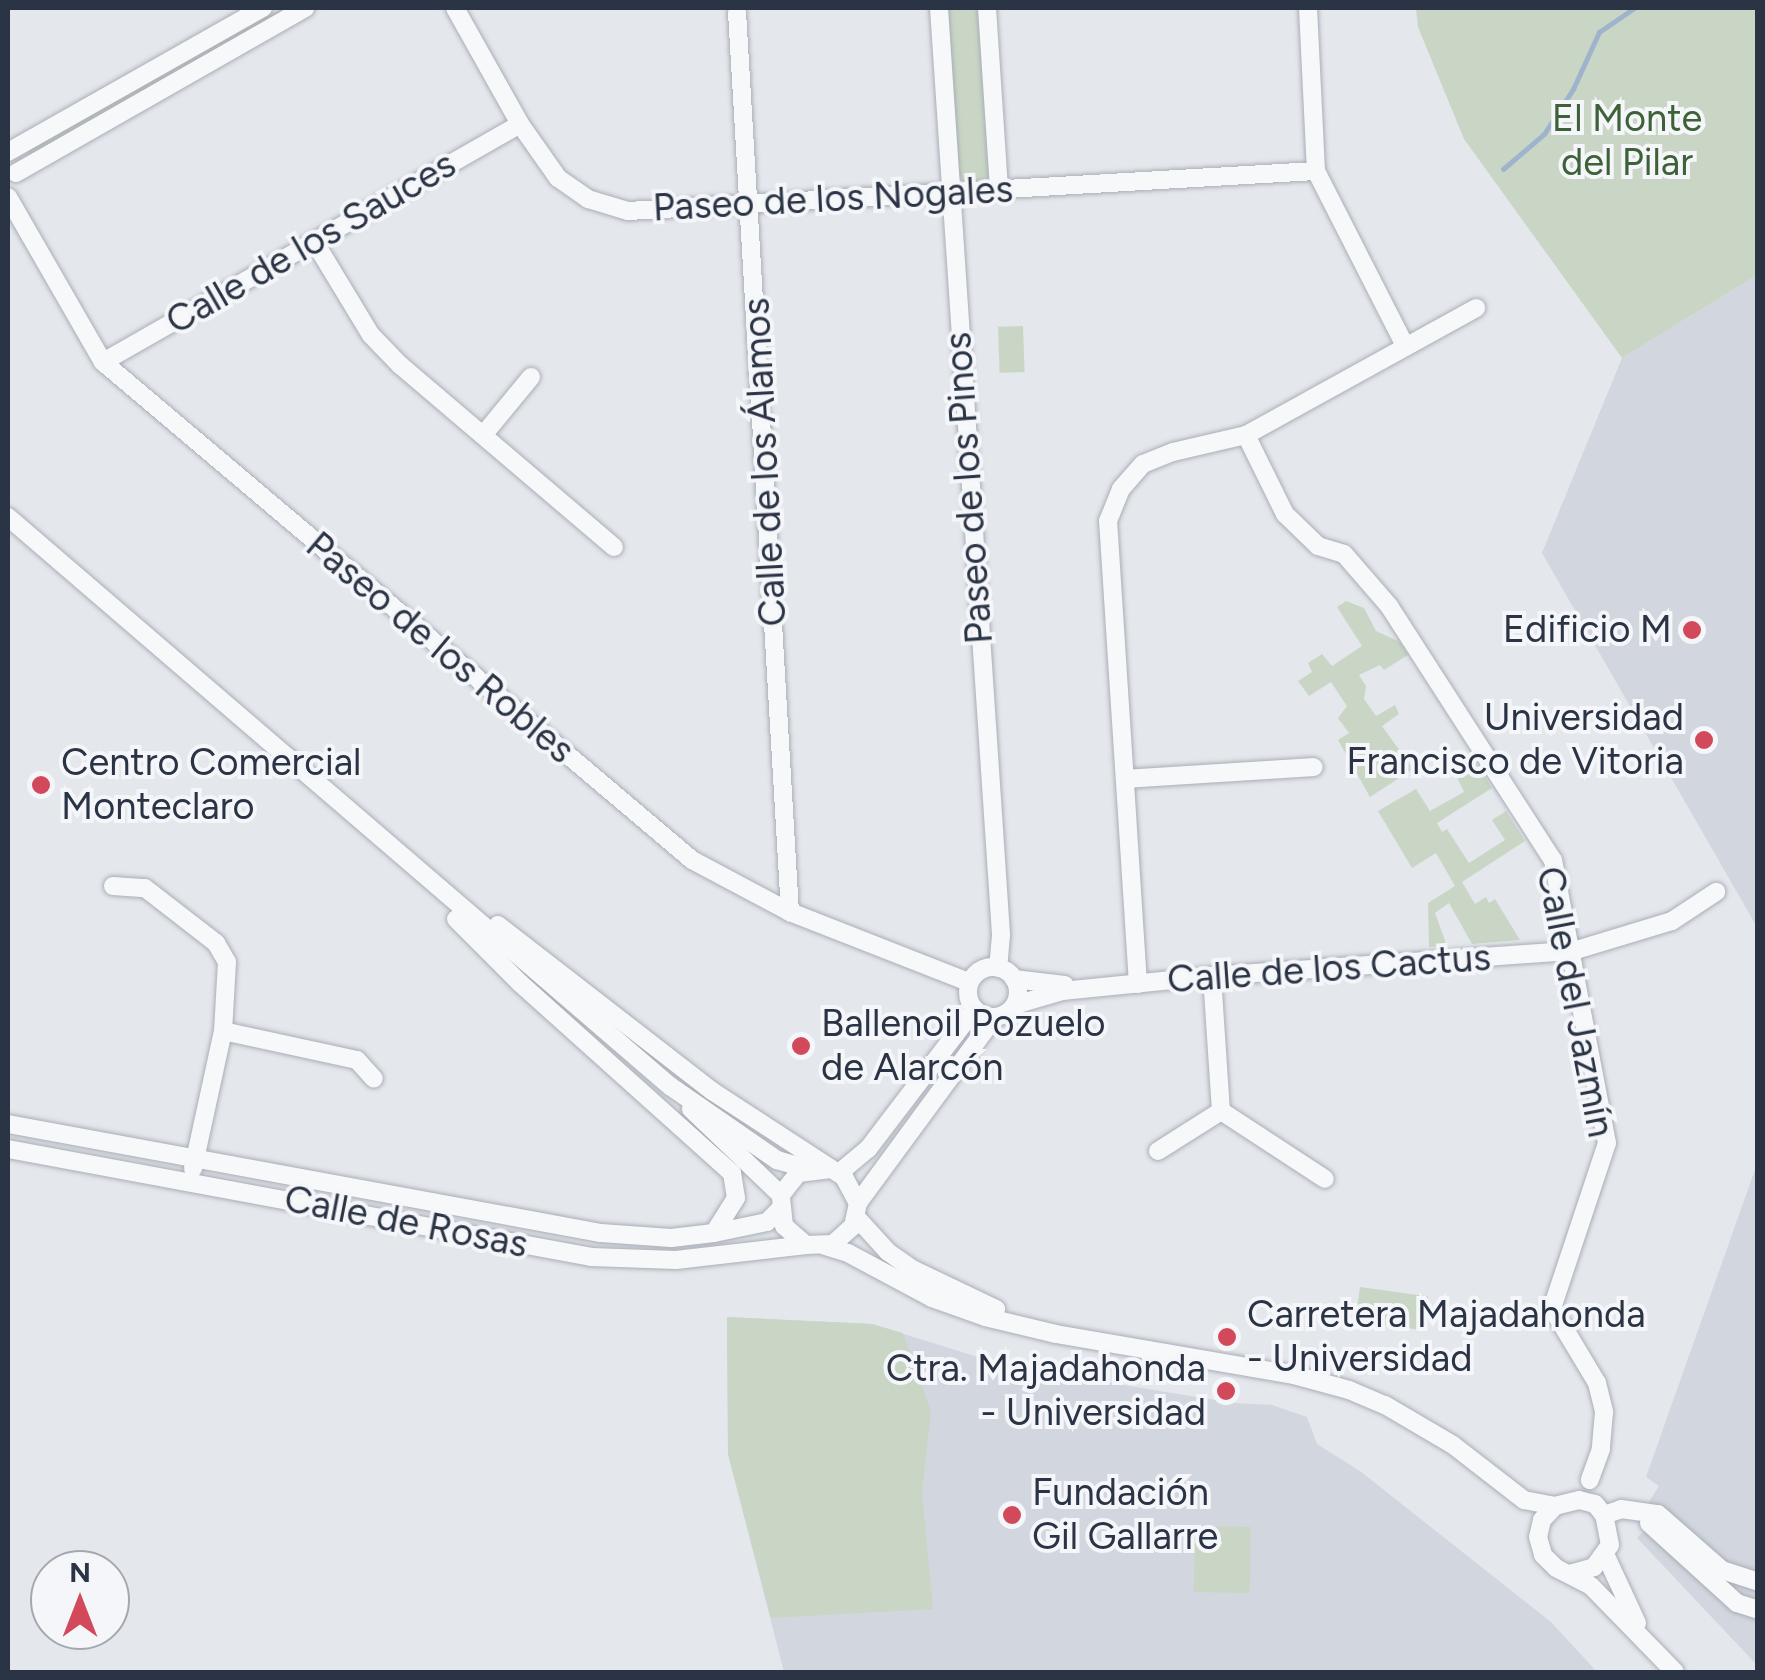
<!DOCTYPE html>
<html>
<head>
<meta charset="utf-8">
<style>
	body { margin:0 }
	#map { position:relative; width:1765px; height:1680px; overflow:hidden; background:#e4e7ec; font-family:Figtree,sans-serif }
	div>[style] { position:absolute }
	.built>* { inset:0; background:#d2d6de }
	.green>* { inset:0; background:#c9d6c5; transform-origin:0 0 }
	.stream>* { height:5px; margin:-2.5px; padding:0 2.5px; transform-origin:2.5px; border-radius:2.5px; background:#9fb4cc }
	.roads { filter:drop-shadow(0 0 2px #a9aeb7) drop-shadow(0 0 2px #a9aeb7) }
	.minor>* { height:18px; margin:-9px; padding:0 9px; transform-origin:9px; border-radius:9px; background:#f7f8fa }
	.minor>.ring { margin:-9px; padding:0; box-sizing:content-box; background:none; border:18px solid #f7f8fa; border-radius:50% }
	.dots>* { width:28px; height:28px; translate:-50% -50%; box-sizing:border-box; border:5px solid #f4f6f9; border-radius:50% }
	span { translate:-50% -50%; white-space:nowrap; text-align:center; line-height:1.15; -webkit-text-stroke:8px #f4f6f9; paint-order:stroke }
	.park-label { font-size:38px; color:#3f6138 }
	.street-label { font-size:38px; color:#2b3445 }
	.poi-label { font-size:38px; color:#2b3445 }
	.right { translate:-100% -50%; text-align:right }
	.left { translate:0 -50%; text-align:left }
	.frame { position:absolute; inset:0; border:10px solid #2b3445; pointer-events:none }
	.north { position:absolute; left:30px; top:1550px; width:100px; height:100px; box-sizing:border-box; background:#f4f6f9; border:2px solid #a4a8b1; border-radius:50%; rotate:0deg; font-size:28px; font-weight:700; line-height:40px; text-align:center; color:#2b3445 }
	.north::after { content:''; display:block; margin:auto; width:35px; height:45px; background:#d1495b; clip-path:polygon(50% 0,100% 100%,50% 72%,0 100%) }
</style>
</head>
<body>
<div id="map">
	<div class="built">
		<i style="clip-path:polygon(1757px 275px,1757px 927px,1542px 553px,1622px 358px)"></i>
		<i style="clip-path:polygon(1757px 1164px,1757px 1665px,1637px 1538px,1647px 1528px,1650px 1500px,1659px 1486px,1646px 1477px)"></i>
		<i style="clip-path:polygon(727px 1317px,872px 1324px,997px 1363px,1010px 1361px,1045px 1372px,1233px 1403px,1272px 1405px,1307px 1417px,1317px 1444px,1360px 1471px,1551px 1622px,1597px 1672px,784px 1672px,728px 1454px)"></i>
	</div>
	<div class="green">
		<i style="clip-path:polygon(282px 8px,296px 8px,33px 158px,27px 156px,29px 150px)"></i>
		<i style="clip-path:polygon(947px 8px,979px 8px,990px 175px,983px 184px,966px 185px,958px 175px)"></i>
		<i style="clip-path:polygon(1416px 8px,1757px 8px,1757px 275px,1622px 358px,1464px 139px,1418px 27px)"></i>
		<i style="left:1023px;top:326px;width:46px;height:25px;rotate:88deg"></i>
		<i style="clip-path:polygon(1346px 601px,1364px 608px,1376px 631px,1400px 642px,1408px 655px,1384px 670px,1380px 665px,1359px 675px,1366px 686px,1364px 699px,1376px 716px,1395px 705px,1399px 714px,1382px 726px,1413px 769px,1370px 797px,1338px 740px,1349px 733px,1338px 718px,1347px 706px,1331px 682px,1309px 696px,1298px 681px,1312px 672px,1308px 663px,1322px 654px,1332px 666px,1362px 646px,1337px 607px)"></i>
		<i style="clip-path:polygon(1476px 763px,1492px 788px,1437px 823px,1442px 832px,1447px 829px,1469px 863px,1505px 840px,1492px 820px,1506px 811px,1525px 841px,1462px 882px,1475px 904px,1486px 897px,1489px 903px,1495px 899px,1520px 940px,1472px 944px,1449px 903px,1435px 913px,1447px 946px,1429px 947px,1428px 903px,1455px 886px,1436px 853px,1412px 868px,1378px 811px,1416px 789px,1430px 811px,1464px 792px,1457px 777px)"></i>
		<i style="left:1360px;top:1287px;width:69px;height:34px;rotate:8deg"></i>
		<i style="clip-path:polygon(727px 1317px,872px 1324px,903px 1333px,931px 1411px,922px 1492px,933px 1609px,771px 1618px,728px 1454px)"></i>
		<i style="left:1195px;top:1526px;width:56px;height:66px;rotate:1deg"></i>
	</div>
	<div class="stream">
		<i style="left:1503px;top:169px;width:54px;rotate:-40.5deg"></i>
		<i style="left:1544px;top:134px;width:54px;rotate:-57.2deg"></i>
		<i style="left:1573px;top:89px;width:63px;rotate:-65.5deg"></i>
		<i style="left:1599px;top:32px;width:42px;rotate:-34.4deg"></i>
	</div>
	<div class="roads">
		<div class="minor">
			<i style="left:455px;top:8px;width:133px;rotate:60.7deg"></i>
			<i style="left:520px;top:124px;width:66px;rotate:54.9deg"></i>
			<i style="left:558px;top:178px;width:37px;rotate:35deg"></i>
			<i style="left:588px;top:199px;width:42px;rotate:16.7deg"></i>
			<i style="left:628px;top:211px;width:689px;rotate:-3.33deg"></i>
			<i style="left:939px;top:8px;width:929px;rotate:86.17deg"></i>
			<i style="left:1001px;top:935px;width:33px;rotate:95deg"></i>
			<i style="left:987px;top:8px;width:182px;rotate:86.2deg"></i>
			<i style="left:1308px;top:8px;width:163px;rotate:87.2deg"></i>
			<i style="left:1316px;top:171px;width:196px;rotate:63deg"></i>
			<i style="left:737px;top:12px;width:902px;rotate:86.63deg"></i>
			<i style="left:8px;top:152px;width:293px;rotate:-29.5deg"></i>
			<i style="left:16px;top:173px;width:333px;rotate:-29.7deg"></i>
			<i style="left:8px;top:197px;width:190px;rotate:60.1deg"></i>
			<i style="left:103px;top:362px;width:771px;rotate:40.21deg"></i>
			<i style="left:692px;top:860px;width:111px;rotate:28deg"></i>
			<i style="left:790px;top:912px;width:192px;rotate:21.4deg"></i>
			<i style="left:314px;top:241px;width:110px;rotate:58.8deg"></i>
			<i style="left:371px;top:335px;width:42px;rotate:46deg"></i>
			<i style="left:400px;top:365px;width:281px;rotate:40.4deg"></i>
			<i style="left:103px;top:362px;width:480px;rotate:-29.7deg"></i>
			<i style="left:484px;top:434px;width:74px;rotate:-50.5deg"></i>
			<i style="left:1246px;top:435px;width:88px;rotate:63.7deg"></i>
			<i style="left:1285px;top:514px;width:46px;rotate:44.1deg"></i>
			<i style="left:1318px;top:546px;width:27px;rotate:17deg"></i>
			<i style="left:1344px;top:554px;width:69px;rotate:49.1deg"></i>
			<i style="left:1389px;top:606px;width:302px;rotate:57.2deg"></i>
			<i style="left:1553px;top:860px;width:288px;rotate:79.2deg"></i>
			<i style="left:1607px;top:1143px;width:174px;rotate:108.4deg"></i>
			<i style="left:1552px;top:1308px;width:87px;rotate:59deg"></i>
			<i style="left:1597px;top:1383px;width:30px;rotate:76deg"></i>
			<i style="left:1604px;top:1412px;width:37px;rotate:95deg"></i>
			<i style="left:1601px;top:1449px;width:33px;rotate:110deg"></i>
			<i style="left:8px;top:517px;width:873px;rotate:40.68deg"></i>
			<i style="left:670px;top:1086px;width:130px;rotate:34.7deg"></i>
			<i style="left:777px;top:1160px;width:32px;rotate:16deg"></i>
			<i style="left:1125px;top:779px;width:189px;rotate:-3.6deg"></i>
			<i style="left:113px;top:886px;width:32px;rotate:4deg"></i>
			<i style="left:145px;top:888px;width:90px;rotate:37.8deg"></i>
			<i style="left:216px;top:943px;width:22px;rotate:60deg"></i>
			<i style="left:227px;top:962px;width:69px;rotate:93.3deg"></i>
			<i style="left:223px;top:1031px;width:141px;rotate:102.3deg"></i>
			<i style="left:456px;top:919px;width:91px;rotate:45deg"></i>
			<i style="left:520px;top:983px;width:285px;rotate:41.9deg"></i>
			<i style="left:732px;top:1173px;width:25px;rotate:81deg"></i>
			<i style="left:736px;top:1198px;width:41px;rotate:122.2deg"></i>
			<i style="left:498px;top:925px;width:271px;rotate:37.8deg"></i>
			<i style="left:712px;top:1091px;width:158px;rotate:33.1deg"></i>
			<i style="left:844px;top:1177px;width:30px;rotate:62deg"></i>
			<i style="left:858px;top:1203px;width:24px;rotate:102deg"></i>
			<i style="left:853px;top:1226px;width:27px;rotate:138deg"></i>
			<i style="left:833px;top:1244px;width:27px;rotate:178deg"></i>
			<i style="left:806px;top:1245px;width:29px;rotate:-139deg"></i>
			<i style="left:784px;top:1226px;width:31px;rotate:-96deg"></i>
			<i style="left:781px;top:1195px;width:28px;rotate:-52deg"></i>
			<i style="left:798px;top:1173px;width:33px;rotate:-7deg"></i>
			<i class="ring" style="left:968px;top:967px;width:32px;height:32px"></i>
			<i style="left:1212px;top:976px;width:135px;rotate:86.2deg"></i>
			<i style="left:1014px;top:979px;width:51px;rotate:6.7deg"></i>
			<i style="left:1138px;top:984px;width:464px;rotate:-93.7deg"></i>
			<i style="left:1108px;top:521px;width:35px;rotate:-68deg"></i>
			<i style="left:1121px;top:489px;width:33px;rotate:-49deg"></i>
			<i style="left:1143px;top:464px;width:32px;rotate:-22deg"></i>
			<i style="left:1173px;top:452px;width:75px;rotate:-13.1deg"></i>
			<i style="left:1246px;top:435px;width:263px;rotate:-28.9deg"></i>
			<i style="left:1015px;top:1005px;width:49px;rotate:-16.6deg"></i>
			<i style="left:1062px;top:991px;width:151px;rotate:-5.7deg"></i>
			<i style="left:1212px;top:976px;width:362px;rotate:-4deg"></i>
			<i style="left:1573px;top:951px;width:103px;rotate:-16.9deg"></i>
			<i style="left:1672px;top:921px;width:53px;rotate:-33.4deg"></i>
			<i style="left:223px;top:1031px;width:137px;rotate:12.2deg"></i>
			<i style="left:357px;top:1060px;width:25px;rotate:48deg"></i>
			<i style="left:691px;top:1109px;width:124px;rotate:43.7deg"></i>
			<i style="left:8px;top:1124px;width:603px;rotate:10.42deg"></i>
			<i style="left:601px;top:1233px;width:70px;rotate:4.1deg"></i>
			<i style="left:671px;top:1238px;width:43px;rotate:-6.6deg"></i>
			<i style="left:714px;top:1233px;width:54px;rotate:-11.7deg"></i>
			<i style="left:767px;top:1222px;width:17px;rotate:-45deg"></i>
			<i style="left:8px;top:1149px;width:593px;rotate:10.49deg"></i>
			<i style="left:591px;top:1257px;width:85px;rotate:2deg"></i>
			<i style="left:676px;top:1260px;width:131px;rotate:-6.6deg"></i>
			<i style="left:1158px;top:1151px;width:75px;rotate:-32.4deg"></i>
			<i style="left:1221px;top:1111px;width:124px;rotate:33.2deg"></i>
			<i style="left:839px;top:1173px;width:38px;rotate:-40deg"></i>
			<i style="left:868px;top:1149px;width:175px;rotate:-52.7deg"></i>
			<i style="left:858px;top:1203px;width:230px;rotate:-53.7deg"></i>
			<i style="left:857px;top:1218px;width:46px;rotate:47.6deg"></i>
			<i style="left:888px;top:1252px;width:32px;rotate:35deg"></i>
			<i style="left:914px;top:1270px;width:91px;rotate:25.4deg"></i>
			<i style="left:825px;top:1246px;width:24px;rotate:17deg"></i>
			<i style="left:848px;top:1253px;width:95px;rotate:28.2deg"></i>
			<i style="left:932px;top:1298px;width:56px;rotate:19.7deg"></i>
			<i style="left:985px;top:1317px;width:73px;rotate:13.5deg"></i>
			<i style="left:1056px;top:1334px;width:242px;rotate:9.8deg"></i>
			<i style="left:1294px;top:1375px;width:57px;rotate:15.3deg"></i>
			<i style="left:1349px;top:1390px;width:39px;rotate:23deg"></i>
			<i style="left:1385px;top:1405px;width:79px;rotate:30.5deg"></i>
			<i style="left:1453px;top:1445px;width:90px;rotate:37.8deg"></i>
			<i style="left:1524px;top:1500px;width:32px;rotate:11deg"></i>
			<i style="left:1604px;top:1515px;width:18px;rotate:-19deg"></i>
			<i style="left:1621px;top:1509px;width:37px;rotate:8deg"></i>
			<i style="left:1658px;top:1514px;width:85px;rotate:41.2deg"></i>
			<i style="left:1722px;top:1570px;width:38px;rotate:18deg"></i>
			<i style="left:1649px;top:1523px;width:119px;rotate:42.3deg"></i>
			<i style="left:1737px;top:1603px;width:22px;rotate:18deg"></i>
			<i style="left:1605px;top:1554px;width:76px;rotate:65.1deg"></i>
			<i style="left:1570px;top:1574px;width:25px;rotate:-16deg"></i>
			<i style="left:1594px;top:1567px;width:27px;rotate:-54deg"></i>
			<i style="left:1610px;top:1545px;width:31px;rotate:-101deg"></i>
			<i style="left:1604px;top:1515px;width:14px;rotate:-129deg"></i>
			<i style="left:1595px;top:1504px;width:16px;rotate:-166deg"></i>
			<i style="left:1579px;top:1500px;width:25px;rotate:166deg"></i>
			<i style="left:1555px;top:1506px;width:19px;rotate:133deg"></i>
			<i style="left:1542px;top:1520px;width:17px;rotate:103deg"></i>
			<i style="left:1538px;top:1537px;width:19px;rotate:74deg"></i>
			<i style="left:1543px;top:1555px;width:18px;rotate:45deg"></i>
			<i style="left:1556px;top:1568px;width:39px;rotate:27deg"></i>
			<i style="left:1591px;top:1586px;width:120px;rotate:45.7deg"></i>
		</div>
	</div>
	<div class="dots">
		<i style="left:1692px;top:630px;background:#d1495b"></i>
		<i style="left:1704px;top:740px;background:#d1495b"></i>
		<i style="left:41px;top:785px;background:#d1495b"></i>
		<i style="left:801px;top:1046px;background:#d1495b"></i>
		<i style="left:1227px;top:1337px;background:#d1495b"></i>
		<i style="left:1226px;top:1391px;background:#d1495b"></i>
		<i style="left:1012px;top:1515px;background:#d1495b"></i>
	</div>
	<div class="park-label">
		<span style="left:1627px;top:141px">El Monte<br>del Pilar</span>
	</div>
	<div class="street-label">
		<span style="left:833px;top:199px;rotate:-3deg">Paseo de los Nogales</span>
		<span style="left:311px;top:243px;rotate:-30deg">Calle de los Sauces</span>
		<span style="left:765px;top:462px;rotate:-93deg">Calle de los Álamos</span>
		<span style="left:969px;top:488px;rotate:-94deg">Paseo de los Pinos</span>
		<span style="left:440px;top:648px;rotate:40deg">Paseo de los Robles</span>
		<span style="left:1329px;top:969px;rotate:-4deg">Calle de los Cactus</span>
		<span style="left:1575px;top:1002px;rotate:79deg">Calle del Jazmín</span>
		<span style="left:406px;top:1222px;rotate:11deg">Calle de Rosas</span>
	</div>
	<div class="poi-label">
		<span class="right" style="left:1672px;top:630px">Edificio M</span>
		<span class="right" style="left:1684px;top:740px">Universidad<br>Francisco de Vitoria</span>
		<span class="left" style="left:61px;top:785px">Centro Comercial<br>Monteclaro</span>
		<span class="left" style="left:821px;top:1046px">Ballenoil Pozuelo<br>de Alarcón</span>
		<span class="left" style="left:1247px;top:1337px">Carretera Majadahonda<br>- Universidad</span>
		<span class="right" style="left:1206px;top:1391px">Ctra. Majadahonda<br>- Universidad</span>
		<span class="left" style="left:1032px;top:1515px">Fundación<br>Gil Gallarre</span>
	</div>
	<div class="frame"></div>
	<div class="north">N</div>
</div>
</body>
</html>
